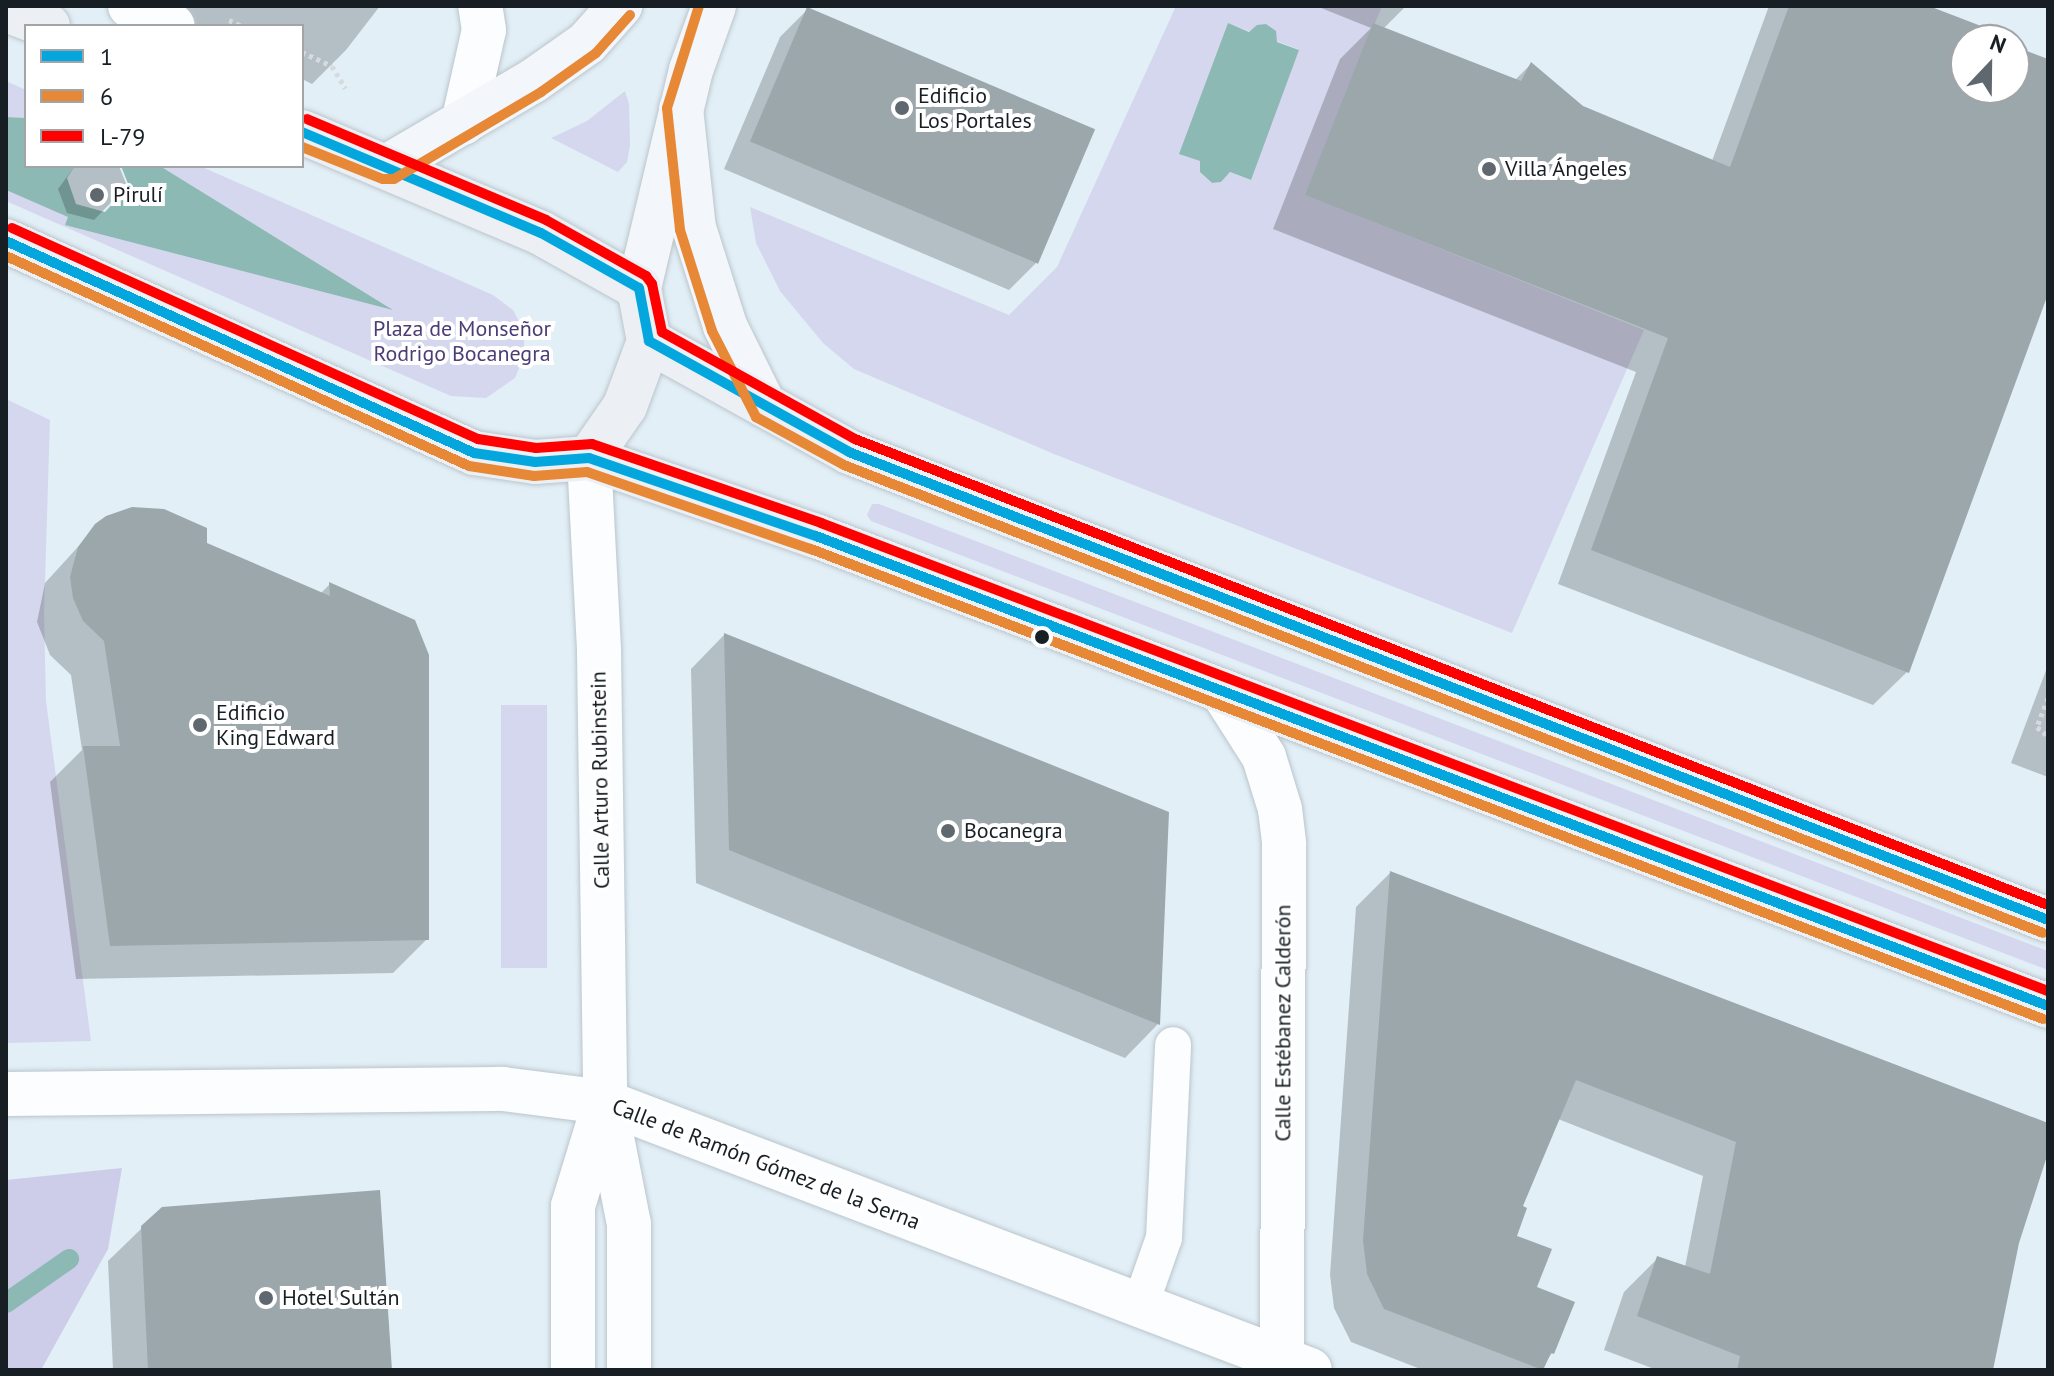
<!DOCTYPE html>
<html>
<head>
<meta charset="utf-8">
<style>
	body { margin:0 }
	#map { position:relative; width:2054px; height:1376px; overflow:hidden; background:#e2eff7; font-family:"PT Sans",sans-serif }
	div>[style] { position:absolute }
	.green>* { inset:0; background:#d5d7ee; transform-origin:0 0 }
	.forest>* { inset:0; background:#cdcdea }
	.water>* { inset:0; background:#8db9b4 }
	.shadow>* { inset:0; background:#0003 }
	.stream>* { height:20px; margin:-10px; padding:0 10px; transform-origin:10px; border-radius:10px; background:#8db9b4 }
	.building>* { inset:0; background:#9ca7ac; transform-origin:0 0 }
	.path>* { height:5px; margin-top:-2.5px; transform-origin:0; background:repeating-linear-gradient(90deg,#d6dadc 0 4px,transparent 0 8px) }
	.roads { filter:drop-shadow(0 0 2px #bbc5cb) drop-shadow(0 0 2px #bbc5cb) }
	.lane>* { height:36px; margin:-18px; padding:0 18px; transform-origin:18px; border-radius:18px; background:#fbfdfe }
	.street>* { height:44px; margin:-22px; padding:0 22px; transform-origin:22px; border-radius:22px; background:#fbfdfe }
	.secondary>* { height:44px; margin:-22px; padding:0 22px; transform-origin:22px; border-radius:22px; background:#f3f6fa }
	.primary>* { height:44px; margin:-22px; padding:0 22px; transform-origin:22px; border-radius:22px; background:#ecf0f5 }
	.bus-1>* { height:10px; margin:-5px; padding:0 5px; transform-origin:5px; border-radius:5px; background:#03a7de }
	.bus-2>* { height:10px; margin:-5px; padding:0 5px; transform-origin:5px; border-radius:5px; background:#e68836 }
	.bus-3>* { height:10px; margin:-5px; padding:0 5px; transform-origin:5px; border-radius:5px; background:#f00 }
	.dots>* { width:22px; height:22px; translate:-50% -50%; box-sizing:border-box; border:4px solid #fff; border-radius:50% }
	span { translate:-50% -50%; white-space:nowrap; text-align:center; line-height:1.15; -webkit-text-stroke:8px #fff; paint-order:stroke }
	.poi-label { font-size:22px; color:#171f24 }
	.left { translate:0 -50%; text-align:left }
	.park-label { font-size:22px; color:#4b3d75 }
	.street-label { font-size:22px; color:#171f24 }
	.frame { position:absolute; inset:0; border:8px solid #171f24; pointer-events:none }
	.legend { position:absolute; left:24px; top:24px; width:280px; height:144px; box-sizing:border-box; background:#fff; border:2px solid #a2a5a7; margin:0; padding:10px 14px; list-style:none; font-size:24px; color:#171f24 }
	.legend li { display:flex; align-items:center; gap:16px; height:40px }
	.legend b { width:40px; border:2px solid #a2a5a7 }
	.north { position:absolute; left:1950px; top:24px; width:80px; height:80px; box-sizing:border-box; background:#fff; border:2px solid #a2a5a7; border-radius:50%; rotate:22deg; font-size:22px; font-weight:700; line-height:32px; text-align:center; color:#171f24 }
	.north::after { content:''; display:block; margin:auto; width:28px; height:36px; background:#5e686e; clip-path:polygon(50% 0,100% 100%,50% 72%,0 100%) }
</style>
</head>
<body>
<div id="map">
	<div class="green">
		<i style="clip-path:polygon(evenodd,1176px 6px,1382px 6px,1306px 195px,1644px 330px,1512px 633px,1054px 454px,854px 369px,823px 343px,780px 291px,756px 243px,750px 207px,1009px 315px,1057px 267px,1176px 6px,1229px 24px,1298px 49px,1250px 180px,1230px 172px,1221px 182px,1212px 183px,1200px 172px,1201px 161px,1180px 154px,1229px 24px)"></i>
		<i style="clip-path:polygon(6px 81px,26px 90px,26px 118px,6px 117px)"></i>
		<i style="clip-path:polygon(625px 91px,629px 104px,630px 145px,627px 162px,618px 172px,551px 138px,587px 121px)"></i>
		<i style="clip-path:polygon(160px 166px,200px 166px,493px 295px,513px 310px,524px 331px,524px 356px,515px 378px,486px 398px,451px 396px,6px 201px,6px 190px,69px 217px,66px 224px,390px 308px)"></i>
		<i style="clip-path:polygon(6px 399px,50px 420px,44px 613px,46px 701px,91px 1041px,6px 1043px)"></i>
		<i style="clip-path:polygon(872px 504px,879px 504px,2048px 951px,2048px 970px,871px 521px,867px 515px)"></i>
		<i style="left:501px;top:705px;width:46px;height:263px"></i>
	</div>
	<div class="forest">
		<i style="clip-path:polygon(122px 1168px,108px 1249px,41px 1370px,6px 1370px,6px 1180px)"></i>
	</div>
	<div class="water">
		<i style="clip-path:polygon(1228px 23px,1249px 32px,1257px 25px,1266px 24px,1276px 31px,1277px 42px,1299px 50px,1251px 180px,1230px 172px,1221px 182px,1212px 183px,1200px 172px,1200px 161px,1179px 154px)"></i>
		<i style="clip-path:polygon(6px 117px,26px 118px,26px 166px,75px 166px,67px 178px,76px 204px,105px 212px,129px 186px,121px 166px,160px 166px,393px 310px,65px 225px,68px 217px,6px 190px)"></i>
	</div>
	<div class="shadow">
		<i style="clip-path:polygon(133px 6px,380px 6px,346px 50px,312px 84px,302px 79px,302px 26px,179px 26px)"></i>
		<i style="clip-path:polygon(1316px 6px,1406px 6px,1383px 29px,1514px 81px,1531px 64px,1582px 108px,1712px 161px,1769px 6px,1923px 6px,1993px 40px,1966px 40px,1966px 88px,2014px 88px,2014px 48px,2048px 61px,2048px 289px,1907px 672px,1873px 705px,1558px 584px,1636px 372px,1273px 229px,1340px 59px,1371px 28px)"></i>
		<i style="clip-path:polygon(808px 9px,1037px 262px,1009px 290px,724px 169px,780px 37px)"></i>
		<i style="clip-path:polygon(75px 166px,119px 166px,127px 186px,94px 220px,67px 213px,58px 189px)"></i>
		<i style="clip-path:polygon(97px 526px,205px 544px,320px 594px,330px 584px,427px 939px,393px 973px,76px 979px,50px 782px,82px 750px,71px 675px,50px 655px,37px 622px,45px 583px)"></i>
		<i style="clip-path:polygon(724px 635px,1158px 1024px,1125px 1058px,696px 883px,691px 669px)"></i>
		<i style="clip-path:polygon(2048px 665px,2048px 777px,2011px 763px)"></i>
		<i style="clip-path:polygon(1390px 873px,2048px 1125px,2048px 1146px,1975px 1370px,1657px 1370px,1604px 1350px,1624px 1292px,1658px 1258px,1685px 1267px,1703px 1176px,1558px 1119px,1521px 1208px,1514px 1237px,1552px 1353px,1540px 1370px,1423px 1370px,1351px 1342px,1334px 1308px,1330px 1275px,1356px 907px)"></i>
		<i style="clip-path:polygon(143px 1227px,390px 1370px,113px 1370px,108px 1261px)"></i>
	</div>
	<div class="stream">
		<i style="left:6px;top:1303px;width:77px;rotate:-34.9deg"></i>
	</div>
	<div class="building">
		<i style="clip-path:polygon(1789px 6px,1929px 6px,1994px 31px,1992px 37px,1999px 40px,1966px 40px,1966px 88px,2014px 88px,2014px 46px,2048px 59px,2048px 294px,1909px 673px,1591px 550px,1668px 338px,1305px 195px,1373px 23px,1521px 81px,1531px 62px,1583px 106px,1730px 167px)"></i>
		<i style="left:807px;top:7px;width:313px;height:146px;rotate:23deg"></i>
		<i style="clip-path:polygon(132px 507px,164px 509px,207px 528px,207px 543px,330px 596px,329px 582px,415px 620px,429px 655px,429px 940px,110px 946px,83px 746px,120px 746px,104px 641px,83px 621px,73px 598px,70px 577px,78px 547px,95px 524px,106px 516px)"></i>
		<i style="clip-path:polygon(724px 633px,1169px 812px,1160px 1025px,729px 850px)"></i>
		<i style="clip-path:polygon(1390px 871px,2048px 1123px,2048px 1153px,2019px 1243px,1993px 1370px,1737px 1370px,1740px 1356px,1637px 1316px,1657px 1256px,1710px 1274px,1736px 1142px,1576px 1080px,1523px 1206px,1527px 1208px,1517px 1236px,1552px 1249px,1537px 1287px,1575px 1302px,1554px 1354px,1551px 1353px,1543px 1370px,1384px 1309px,1367px 1274px,1363px 1240px)"></i>
		<i style="clip-path:polygon(380px 1190px,392px 1370px,148px 1370px,141px 1226px,162px 1207px)"></i>
	</div>
	<div class="path">
		<i style="left:229px;top:20px;width:14px;rotate:25deg"></i>
		<i style="left:302px;top:52px;width:33px;rotate:25deg"></i>
		<i style="left:332px;top:66px;width:26px;rotate:59deg"></i>
		<i style="left:2048px;top:698px;width:31px;rotate:111deg"></i>
		<i style="left:2037px;top:727px;width:14px;rotate:39deg"></i>
	</div>
	<div class="roads">
		<div class="lane">
			<i style="left:1140px;top:1306px;width:72px;rotate:-70.6deg"></i>
			<i style="left:1164px;top:1238px;width:193px;rotate:-87.3deg"></i>
		</div>
		<div class="street">
			<i style="left:130px;top:6px;width:47px;rotate:24.9deg"></i>
			<i style="left:463px;top:123px;width:95px;rotate:-77.3deg"></i>
			<i style="left:484px;top:30px;width:24px;rotate:-99deg"></i>
			<i style="left:589px;top:458px;width:194px;rotate:87deg"></i>
			<i style="left:599px;top:652px;width:450px;rotate:89.2deg"></i>
			<i style="left:605px;top:1102px;width:124px;rotate:78.9deg"></i>
			<i style="left:629px;top:1224px;width:146px;rotate:90deg"></i>
			<i style="left:1222px;top:691px;width:78px;rotate:57.5deg"></i>
			<i style="left:1264px;top:757px;width:54px;rotate:72.9deg"></i>
			<i style="left:1280px;top:809px;width:35px;rotate:83deg"></i>
			<i style="left:1284px;top:844px;width:526px;rotate:90.22deg"></i>
			<i style="left:6px;top:1094px;width:497px;rotate:-0.6deg"></i>
			<i style="left:503px;top:1089px;width:103px;rotate:7.3deg"></i>
			<i style="left:605px;top:1102px;width:754px;rotate:20.81deg"></i>
			<i style="left:573px;top:1370px;width:164px;rotate:-90deg"></i>
			<i style="left:573px;top:1206px;width:102px;rotate:-73deg"></i>
		</div>
		<div class="secondary">
			<i style="left:681px;top:109px;width:120px;rotate:83.8deg"></i>
			<i style="left:694px;top:228px;width:103px;rotate:72.4deg"></i>
			<i style="left:725px;top:326px;width:88px;rotate:63.7deg"></i>
			<i style="left:388px;top:166px;width:168px;rotate:-30.4deg"></i>
			<i style="left:533px;top:81px;width:66px;rotate:-35.1deg"></i>
			<i style="left:587px;top:43px;width:50px;rotate:-48.3deg"></i>
			<i style="left:639px;top:288px;width:224px;rotate:-76.6deg"></i>
			<i style="left:691px;top:70px;width:68px;rotate:-70.2deg"></i>
		</div>
		<div class="primary">
			<i style="left:6px;top:10px;width:45px;rotate:20.9deg"></i>
			<i style="left:302px;top:132px;width:259px;rotate:22.9deg"></i>
			<i style="left:541px;top:233px;width:112px;rotate:29.3deg"></i>
			<i style="left:639px;top:288px;width:54px;rotate:79.3deg"></i>
			<i style="left:6px;top:241px;width:514px;rotate:24.37deg"></i>
			<i style="left:474px;top:453px;width:62px;rotate:8.4deg"></i>
			<i style="left:535px;top:462px;width:54px;rotate:-4.2deg"></i>
			<i style="left:589px;top:458px;width:240px;rotate:19deg"></i>
			<i style="left:816px;top:536px;width:1319px;rotate:20.88deg"></i>
			<i style="left:649px;top:341px;width:229px;rotate:29deg"></i>
			<i style="left:849px;top:452px;width:1287px;rotate:21.32deg"></i>
			<i style="left:589px;top:458px;width:63px;rotate:-55.3deg"></i>
			<i style="left:625px;top:406px;width:69px;rotate:-69.7deg"></i>
		</div>
	</div>
	<div class="bus-1">
		<i style="left:302px;top:132px;width:259px;rotate:22.9deg"></i>
		<i style="left:541px;top:233px;width:112px;rotate:29.3deg"></i>
		<i style="left:639px;top:288px;width:54px;rotate:79.3deg"></i>
		<i style="left:6px;top:241px;width:514px;rotate:24.37deg"></i>
		<i style="left:474px;top:453px;width:62px;rotate:8.4deg"></i>
		<i style="left:535px;top:462px;width:54px;rotate:-4.2deg"></i>
		<i style="left:589px;top:458px;width:240px;rotate:19deg"></i>
		<i style="left:816px;top:536px;width:1319px;rotate:20.88deg"></i>
		<i style="left:649px;top:341px;width:229px;rotate:29deg"></i>
		<i style="left:849px;top:452px;width:1287px;rotate:21.32deg"></i>
	</div>
	<div class="bus-2">
		<i style="left:699px;top:6px;width:107px;rotate:107.4deg"></i>
		<i style="left:667px;top:108px;width:123px;rotate:83.9deg"></i>
		<i style="left:680px;top:230px;width:106px;rotate:72.4deg"></i>
		<i style="left:712px;top:331px;width:97px;rotate:62.9deg"></i>
		<i style="left:756px;top:417px;width:100px;rotate:28.6deg"></i>
		<i style="left:844px;top:465px;width:1287px;rotate:21.32deg"></i>
		<i style="left:302px;top:147px;width:87px;rotate:21.6deg"></i>
		<i style="left:383px;top:179px;width:11px"></i>
		<i style="left:394px;top:179px;width:171px;rotate:-30.6deg"></i>
		<i style="left:541px;top:92px;width:67px;rotate:-35.3deg"></i>
		<i style="left:596px;top:53px;width:51px;rotate:-48.2deg"></i>
		<i style="left:6px;top:256px;width:508px;rotate:24.4deg"></i>
		<i style="left:469px;top:466px;width:66px;rotate:8.7deg"></i>
		<i style="left:534px;top:476px;width:53px;rotate:-4.3deg"></i>
		<i style="left:587px;top:472px;width:237px;rotate:19deg"></i>
		<i style="left:811px;top:549px;width:1319px;rotate:20.88deg"></i>
	</div>
	<div class="bus-3">
		<i style="left:307px;top:119px;width:259px;rotate:22.9deg"></i>
		<i style="left:546px;top:220px;width:115px;rotate:29.2deg"></i>
		<i style="left:646px;top:276px;width:10px;rotate:53deg"></i>
		<i style="left:652px;top:284px;width:49px;rotate:78.2deg"></i>
		<i style="left:662px;top:332px;width:221px;rotate:29deg"></i>
		<i style="left:855px;top:439px;width:1281px;rotate:21.34deg"></i>
		<i style="left:12px;top:228px;width:512px;rotate:24.36deg"></i>
		<i style="left:478px;top:439px;width:59px;rotate:8.8deg"></i>
		<i style="left:536px;top:448px;width:56px;rotate:-4.1deg"></i>
		<i style="left:592px;top:444px;width:242px;rotate:19deg"></i>
		<i style="left:821px;top:523px;width:1313px;rotate:20.88deg"></i>
	</div>
	<div class="dots">
		<i style="left:902px;top:108px;background:#5e686e"></i>
		<i style="left:1489px;top:169px;background:#5e686e"></i>
		<i style="left:97px;top:195px;background:#5e686e"></i>
		<i style="left:1042px;top:637px;background:#171f24"></i>
		<i style="left:200px;top:725px;background:#5e686e"></i>
		<i style="left:948px;top:831px;background:#5e686e"></i>
		<i style="left:266px;top:1298px;background:#5e686e"></i>
	</div>
	<div class="poi-label">
		<span class="left" style="left:918px;top:108px">Edificio<br>Los Portales</span>
		<span class="left" style="left:1505px;top:169px">Villa Ángeles</span>
		<span class="left" style="left:113px;top:195px">Pirulí</span>
		<span class="left" style="left:216px;top:725px">Edificio<br>King Edward</span>
		<span class="left" style="left:964px;top:831px">Bocanegra</span>
		<span class="left" style="left:282px;top:1298px">Hotel Sultán</span>
	</div>
	<div class="park-label">
		<span style="left:462px;top:341px">Plaza de Monseñor<br>Rodrigo Bocanegra</span>
	</div>
	<div class="street-label">
		<span style="left:600px;top:780px;rotate:-91deg">Calle Arturo Rubinstein</span>
		<span style="left:1283px;top:1023px;rotate:-90deg">Calle Estébanez Calderón</span>
		<span style="left:766px;top:1164px;rotate:21deg">Calle de Ramón Gómez de la Serna</span>
	</div>
	<div class="frame"></div>
	<ul class="legend">
	<li><b style="height:10px;background:#03a7de"></b>1</li>
	<li><b style="height:10px;background:#e68836"></b>6</li>
	<li><b style="height:10px;background:#f00"></b>L-79</li>
	</ul>
	<div class="north">N</div>
</div>
</body>
</html>
